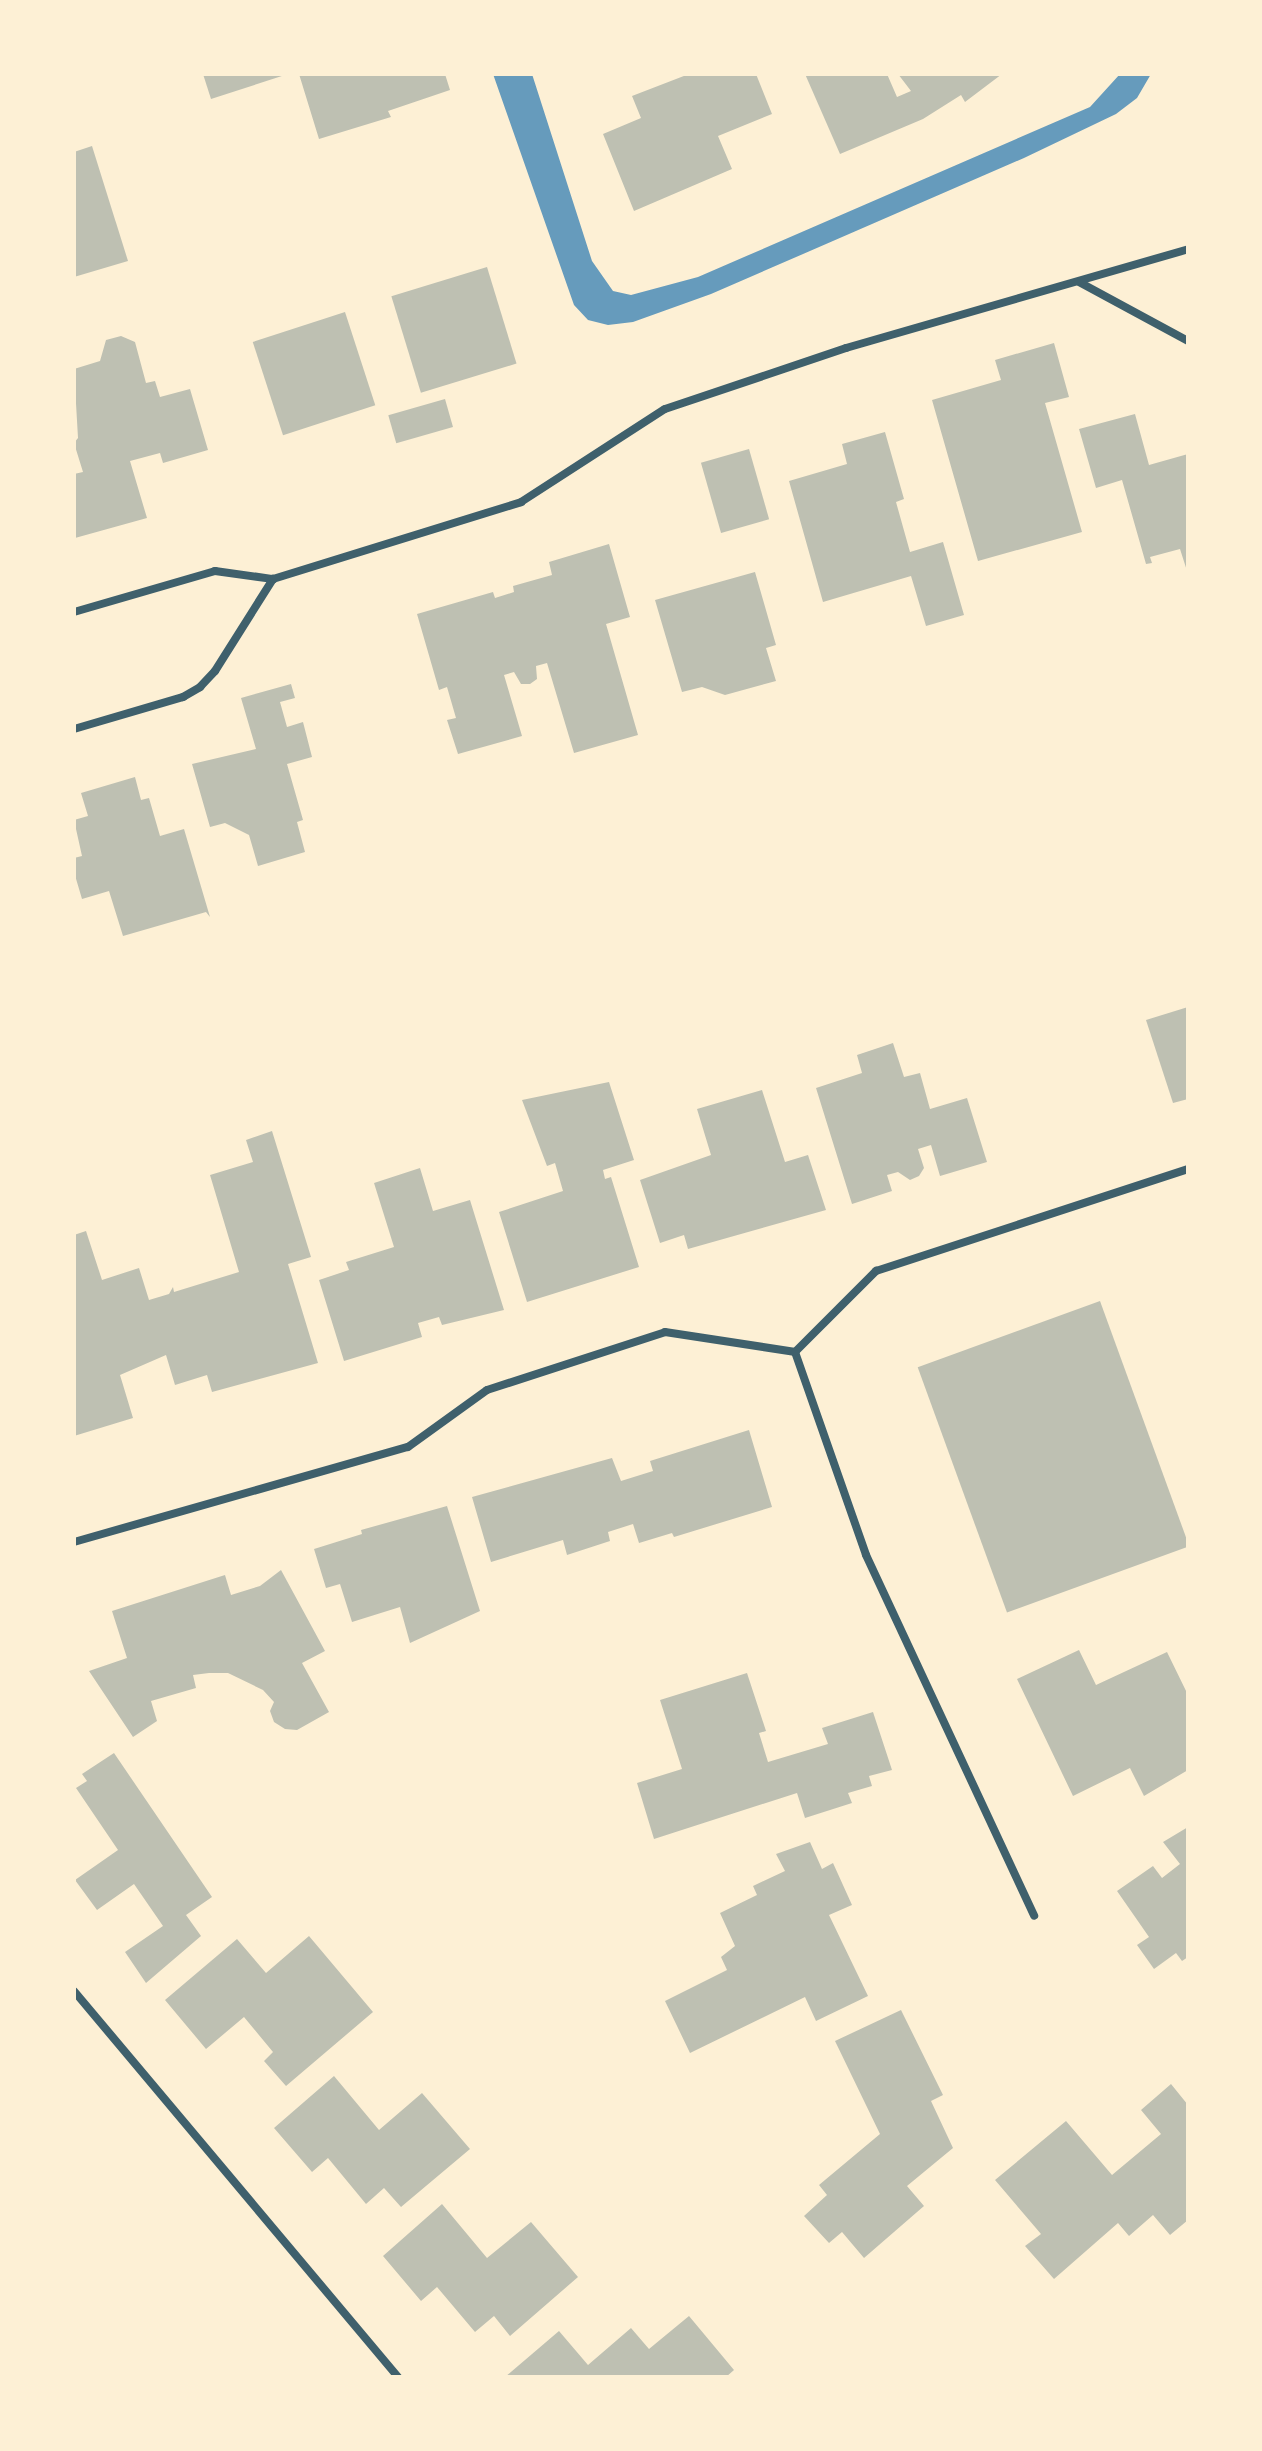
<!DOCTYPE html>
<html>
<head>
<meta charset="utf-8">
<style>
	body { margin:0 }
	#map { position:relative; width:1262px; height:2451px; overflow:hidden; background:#fdf0d5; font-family:"IBM Plex Serif",serif }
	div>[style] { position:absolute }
	.water>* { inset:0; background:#669bbc }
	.building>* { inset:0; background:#bec0b2; transform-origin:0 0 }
	.minor>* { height:8px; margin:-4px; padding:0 4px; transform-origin:4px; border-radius:4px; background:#3f606c }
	span { translate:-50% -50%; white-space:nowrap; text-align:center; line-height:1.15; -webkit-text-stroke:6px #fdf0d5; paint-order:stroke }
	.frame { position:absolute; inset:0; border:76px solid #fdf0d5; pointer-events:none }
</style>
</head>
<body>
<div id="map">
	<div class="water">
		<i style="clip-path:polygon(493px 74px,532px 74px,592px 261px,613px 291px,631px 295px,698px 277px,1090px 107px,1120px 74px,1151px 74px,1137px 98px,1116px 114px,1024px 158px,711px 294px,633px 322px,608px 325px,588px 320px,574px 305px)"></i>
	</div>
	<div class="building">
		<i style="clip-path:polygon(203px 74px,285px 74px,285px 75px,211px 99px)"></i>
		<i style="clip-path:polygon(299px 74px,445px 74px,450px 90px,388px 111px,391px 117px,319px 139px)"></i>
		<i style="clip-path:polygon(689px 74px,756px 74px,772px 114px,718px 136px,732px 169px,634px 211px,603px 134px,641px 118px,632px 96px)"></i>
		<i style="clip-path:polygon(805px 74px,887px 74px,897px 97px,911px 91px,898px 74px,1002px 74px,965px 102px,961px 95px,923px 119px,840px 154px)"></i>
		<i style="clip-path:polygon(92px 146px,128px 261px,74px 277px,74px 152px)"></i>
		<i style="left:487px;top:267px;width:101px;height:100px;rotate:73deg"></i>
		<i style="left:345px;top:312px;width:98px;height:97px;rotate:72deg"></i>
		<i style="clip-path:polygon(121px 336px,135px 342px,146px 383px,155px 381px,160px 397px,190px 389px,208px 450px,163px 463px,160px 453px,130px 461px,147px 518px,75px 538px,74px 474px,83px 472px,74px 443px,78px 438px,74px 369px,100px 361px,106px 340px)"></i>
		<i style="clip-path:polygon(1054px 343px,1069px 397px,1045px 403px,1082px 532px,978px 561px,932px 400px,1001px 380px,995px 360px)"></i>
		<i style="left:445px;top:399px;width:29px;height:59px;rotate:74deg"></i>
		<i style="clip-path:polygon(1135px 414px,1149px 465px,1188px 454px,1188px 574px,1180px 549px,1150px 557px,1152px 563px,1146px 564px,1122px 480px,1096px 488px,1079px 429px)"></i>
		<i style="clip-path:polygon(885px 432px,904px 499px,896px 502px,910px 552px,943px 542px,964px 615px,926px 626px,911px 576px,823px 602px,789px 481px,847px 464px,842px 444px)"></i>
		<i style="left:749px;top:449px;width:73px;height:50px;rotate:74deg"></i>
		<i style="clip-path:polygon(609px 544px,630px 617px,606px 624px,638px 735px,574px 753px,547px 663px,536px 666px,537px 679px,530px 684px,521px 684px,514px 672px,504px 675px,522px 736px,458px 754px,447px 720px,456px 718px,447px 687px,439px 690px,417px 614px,493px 592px,495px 598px,514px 592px,513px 586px,552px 575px,549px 562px)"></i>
		<i style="clip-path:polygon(755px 572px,776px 645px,766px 648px,776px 681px,725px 695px,702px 687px,682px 692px,655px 600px)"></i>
		<i style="clip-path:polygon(291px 684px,295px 698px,280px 702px,287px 727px,303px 722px,312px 757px,287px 764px,303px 820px,297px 822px,305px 852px,258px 866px,249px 835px,225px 823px,210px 827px,192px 764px,256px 749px,241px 698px)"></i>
		<i style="clip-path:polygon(135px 777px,141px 800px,149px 798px,160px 836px,184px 829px,210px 917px,206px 912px,123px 936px,109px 891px,82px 899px,74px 872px,74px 858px,82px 856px,74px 820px,88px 816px,81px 793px)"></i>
		<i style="clip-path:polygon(1188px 1007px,1188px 1099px,1173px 1103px,1146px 1020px)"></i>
		<i style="clip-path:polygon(893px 1043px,904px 1077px,920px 1073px,930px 1109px,967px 1098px,987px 1162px,940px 1176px,931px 1145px,918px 1149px,924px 1168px,919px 1176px,910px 1180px,898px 1172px,887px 1175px,892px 1191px,852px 1204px,816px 1088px,862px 1073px,857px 1055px)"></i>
		<i style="clip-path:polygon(609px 1082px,634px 1160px,603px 1170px,605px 1179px,611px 1177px,639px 1267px,527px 1302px,499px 1212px,563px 1191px,555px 1163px,547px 1166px,522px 1100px)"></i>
		<i style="clip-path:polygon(762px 1090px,785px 1162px,808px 1155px,826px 1210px,688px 1249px,684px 1235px,660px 1243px,640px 1180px,711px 1155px,697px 1109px)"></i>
		<i style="clip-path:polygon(272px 1131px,311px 1257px,288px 1264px,318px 1363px,212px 1392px,207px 1375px,175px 1385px,166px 1355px,120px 1375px,133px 1418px,74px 1436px,74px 1235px,86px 1231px,102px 1280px,139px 1268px,149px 1300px,169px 1294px,173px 1287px,174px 1292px,239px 1272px,210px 1175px,253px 1162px,246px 1140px)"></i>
		<i style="clip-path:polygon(420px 1168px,433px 1211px,470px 1200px,504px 1310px,442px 1325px,439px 1317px,418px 1323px,422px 1337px,344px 1361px,319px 1280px,349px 1270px,346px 1262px,394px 1247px,374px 1183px)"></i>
		<i style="left:1100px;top:1301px;width:261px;height:194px;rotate:70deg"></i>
		<i style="clip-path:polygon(749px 1430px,772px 1507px,674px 1537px,672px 1533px,639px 1543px,633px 1524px,608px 1532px,610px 1541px,567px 1555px,563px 1540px,491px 1562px,472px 1497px,612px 1458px,621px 1481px,653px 1471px,650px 1461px)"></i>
		<i style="clip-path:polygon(447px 1506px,480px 1611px,410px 1643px,400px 1607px,352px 1622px,340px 1584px,326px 1588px,314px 1549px,362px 1534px,361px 1530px)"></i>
		<i style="clip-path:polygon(281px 1570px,325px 1651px,302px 1663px,329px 1712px,297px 1730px,285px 1729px,274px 1722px,270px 1711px,274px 1702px,263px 1690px,228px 1673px,209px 1673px,193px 1675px,196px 1688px,151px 1701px,157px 1721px,133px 1737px,89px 1671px,127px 1658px,112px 1611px,225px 1575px,231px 1595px,260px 1586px)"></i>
		<i style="clip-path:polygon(1079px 1650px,1096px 1685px,1167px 1652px,1188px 1695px,1188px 1770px,1144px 1796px,1130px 1768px,1073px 1796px,1017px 1679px)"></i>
		<i style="clip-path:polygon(747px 1673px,766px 1731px,759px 1733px,768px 1762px,828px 1744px,822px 1728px,873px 1712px,892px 1770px,869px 1776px,872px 1786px,848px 1793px,852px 1803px,805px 1818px,797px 1793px,654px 1839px,637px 1783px,682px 1769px,660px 1700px)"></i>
		<i style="clip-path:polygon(114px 1753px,212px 1897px,186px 1915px,201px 1936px,146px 1983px,125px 1952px,163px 1926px,134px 1884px,97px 1910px,75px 1880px,118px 1850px,76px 1788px,87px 1781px,82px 1774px)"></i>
		<i style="clip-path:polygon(1188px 1827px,1188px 1957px,1182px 1961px,1176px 1953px,1154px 1969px,1137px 1945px,1149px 1937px,1117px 1891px,1153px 1866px,1162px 1878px,1180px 1864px,1163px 1842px)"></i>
		<i style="clip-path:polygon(810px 1842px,822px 1869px,833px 1863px,852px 1905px,829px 1915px,868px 1996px,816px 2021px,805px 1997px,690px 2053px,665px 2001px,727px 1970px,721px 1957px,735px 1946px,720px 1913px,757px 1895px,753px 1886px,785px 1871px,776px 1854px)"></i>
		<i style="clip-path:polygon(309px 1936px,373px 2012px,286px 2086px,264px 2061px,273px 2052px,244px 2017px,206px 2049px,165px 2000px,237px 1939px,266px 1973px)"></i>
		<i style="clip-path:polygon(901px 2010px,943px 2095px,931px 2101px,953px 2148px,907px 2186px,924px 2206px,864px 2258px,842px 2232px,829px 2243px,804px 2216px,827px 2195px,819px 2185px,880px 2134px,835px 2041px)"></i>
		<i style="clip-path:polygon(334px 2076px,379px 2130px,422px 2093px,470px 2149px,401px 2207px,384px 2188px,366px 2204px,328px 2158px,312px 2172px,274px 2128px)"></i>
		<i style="clip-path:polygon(1171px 2084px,1188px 2105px,1188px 2220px,1170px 2235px,1153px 2215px,1129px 2236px,1118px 2223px,1054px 2279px,1025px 2246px,1041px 2234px,995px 2180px,1066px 2121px,1112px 2175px,1161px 2134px,1141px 2110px)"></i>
		<i style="clip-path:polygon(442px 2204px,487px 2258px,531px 2222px,578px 2277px,510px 2336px,494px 2316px,475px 2332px,437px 2287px,421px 2301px,383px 2256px)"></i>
		<i style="clip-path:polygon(689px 2316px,734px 2370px,726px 2377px,505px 2377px,559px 2331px,588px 2365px,631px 2328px,649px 2349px)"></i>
	</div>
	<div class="minor">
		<i style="left:1079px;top:282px;width:124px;rotate:28.4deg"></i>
		<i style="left:74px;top:612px;width:147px;rotate:-16.2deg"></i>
		<i style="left:215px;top:571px;width:59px;rotate:7.9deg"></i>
		<i style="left:74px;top:729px;width:114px;rotate:-16.4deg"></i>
		<i style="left:183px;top:697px;width:20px;rotate:-30deg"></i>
		<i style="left:200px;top:687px;width:22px;rotate:-47deg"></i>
		<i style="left:215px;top:671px;width:109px;rotate:-57.8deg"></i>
		<i style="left:273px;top:579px;width:260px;rotate:-17.2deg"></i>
		<i style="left:521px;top:502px;width:171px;rotate:-32.9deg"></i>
		<i style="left:665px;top:409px;width:191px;rotate:-18.6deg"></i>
		<i style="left:846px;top:348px;width:356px;rotate:-16.1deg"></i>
		<i style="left:795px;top:1352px;width:215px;rotate:70.7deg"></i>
		<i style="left:866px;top:1555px;width:398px;rotate:65deg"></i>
		<i style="left:74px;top:1542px;width:347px;rotate:-15.9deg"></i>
		<i style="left:408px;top:1447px;width:97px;rotate:-35.8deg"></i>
		<i style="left:487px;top:1390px;width:187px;rotate:-18deg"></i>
		<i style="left:665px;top:1332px;width:132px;rotate:8.7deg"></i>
		<i style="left:795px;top:1352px;width:115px;rotate:-45deg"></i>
		<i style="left:876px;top:1271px;width:328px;rotate:-18.1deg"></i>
		<i style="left:74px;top:1991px;width:504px;rotate:49.99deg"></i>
	</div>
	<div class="frame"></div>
</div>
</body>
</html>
